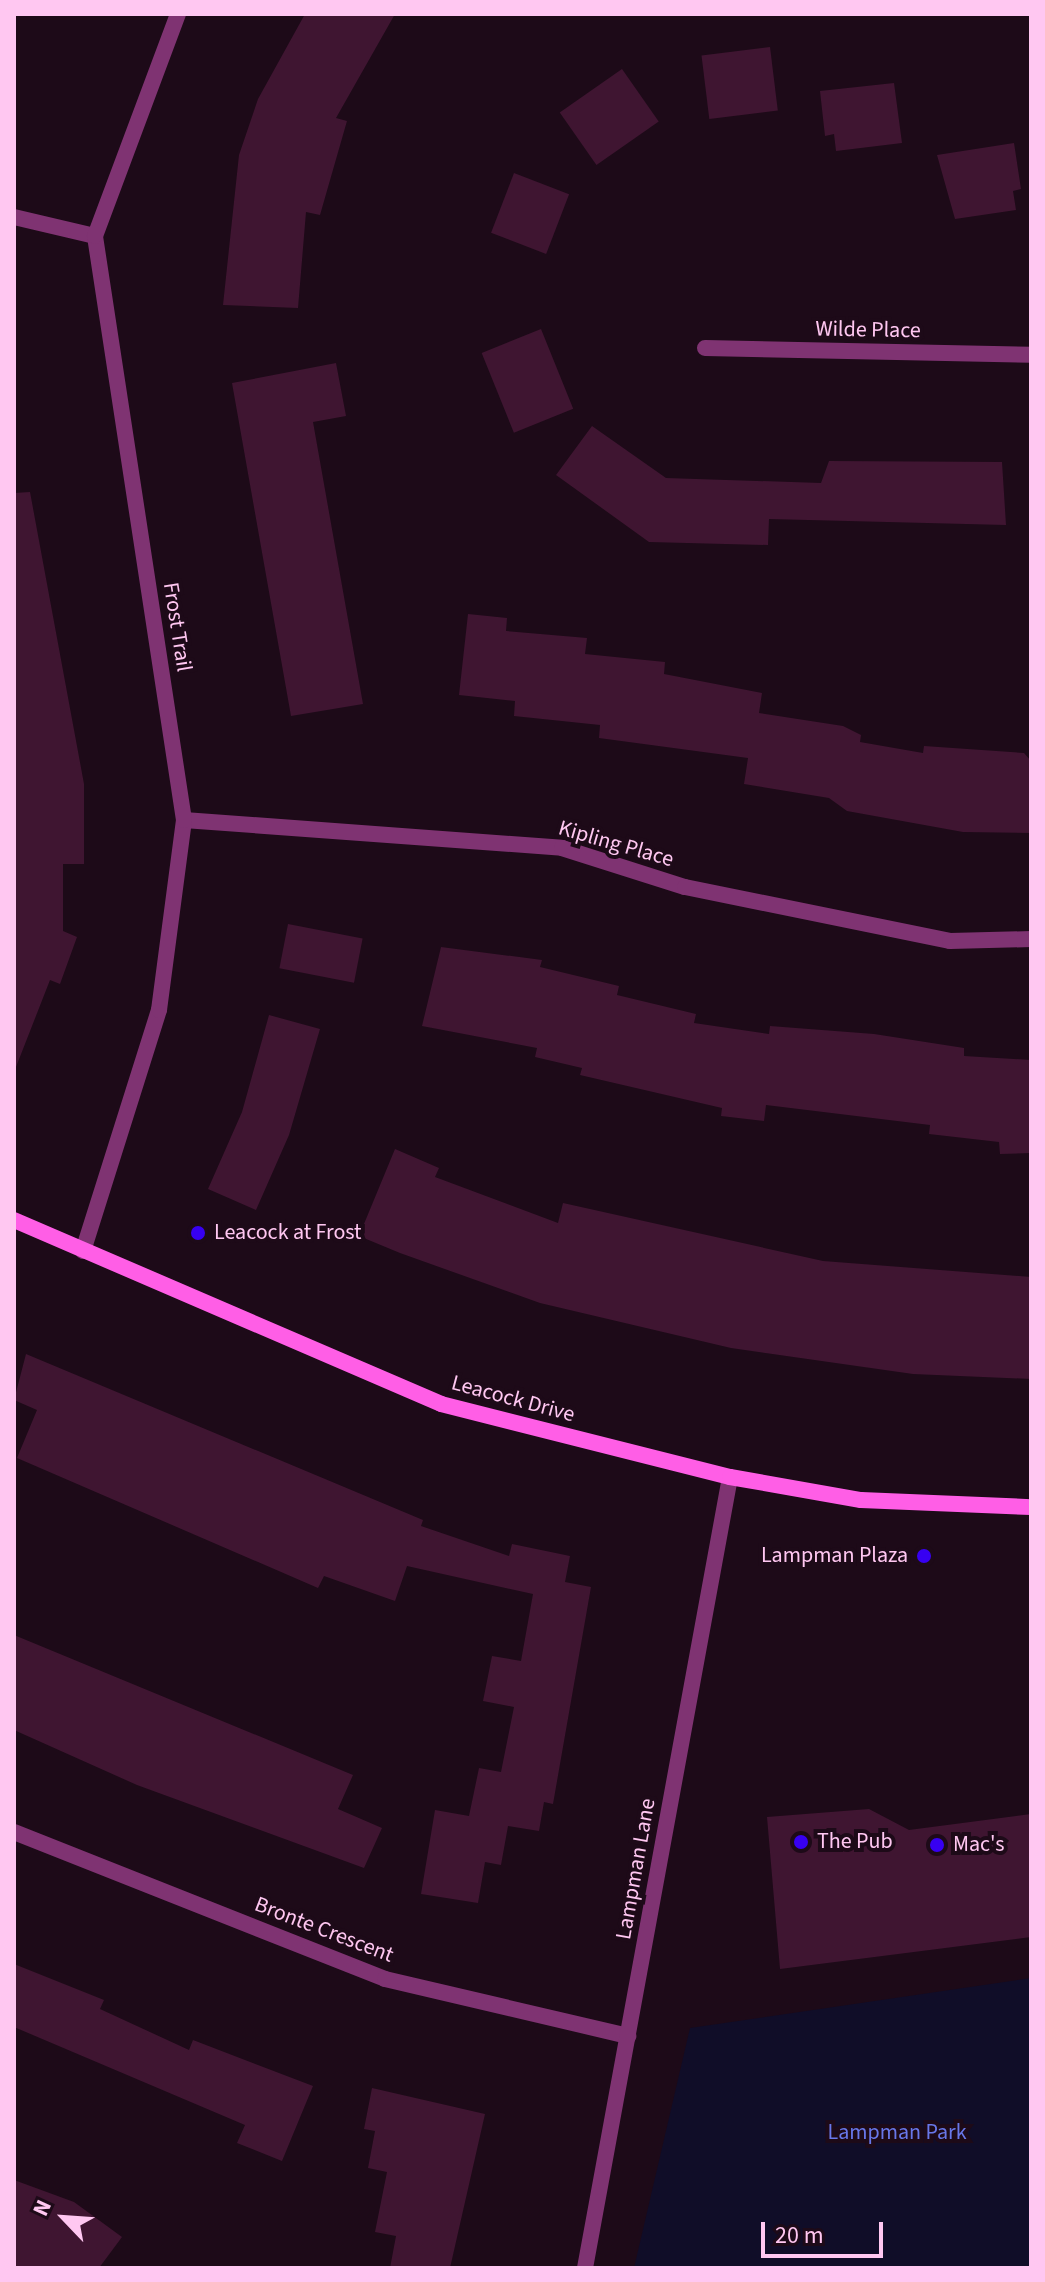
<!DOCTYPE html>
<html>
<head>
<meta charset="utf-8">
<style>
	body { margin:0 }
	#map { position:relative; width:1045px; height:2282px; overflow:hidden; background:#1d0a18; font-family:"Source Sans 3",sans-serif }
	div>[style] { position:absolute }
	.green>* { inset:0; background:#100d28 }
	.building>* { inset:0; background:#3f1531; transform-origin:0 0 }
	.street>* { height:16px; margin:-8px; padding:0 8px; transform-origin:8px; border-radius:8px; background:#7f3372 }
	.secondary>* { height:16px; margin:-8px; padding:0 8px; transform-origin:8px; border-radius:8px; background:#ff5ee6 }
	.dots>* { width:22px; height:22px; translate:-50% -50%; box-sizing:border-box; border:4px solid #1d0a18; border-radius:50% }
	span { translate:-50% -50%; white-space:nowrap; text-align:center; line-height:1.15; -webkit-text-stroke:8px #1d0a18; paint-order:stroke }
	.street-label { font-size:22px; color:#ffc7f1 }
	.poi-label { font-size:22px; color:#ffc7f1 }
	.left { translate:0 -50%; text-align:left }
	.right { translate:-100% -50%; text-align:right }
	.park-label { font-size:22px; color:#6877e9 }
	.frame { position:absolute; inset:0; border:16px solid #ffc7f1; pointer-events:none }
	.north { position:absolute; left:24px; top:2178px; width:80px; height:80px; -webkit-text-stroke:6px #1d0a18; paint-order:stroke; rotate:295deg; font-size:22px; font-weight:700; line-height:32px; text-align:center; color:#ffc7f1 }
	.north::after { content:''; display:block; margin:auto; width:28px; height:36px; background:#ffc7f1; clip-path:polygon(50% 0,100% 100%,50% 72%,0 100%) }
	.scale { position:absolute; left:761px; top:2222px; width:122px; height:36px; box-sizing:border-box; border:4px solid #ffc7f1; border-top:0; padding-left:10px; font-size:24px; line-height:28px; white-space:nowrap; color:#ffc7f1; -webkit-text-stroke:6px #1d0a18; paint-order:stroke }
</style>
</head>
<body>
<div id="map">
	<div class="green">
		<i style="clip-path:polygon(1031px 1978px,1031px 2268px,634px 2268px,690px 2028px)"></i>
	</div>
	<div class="building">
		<i style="clip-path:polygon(305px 14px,395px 14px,336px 118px,347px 121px,320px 215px,306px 212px,298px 308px,223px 305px,239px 155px,258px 99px)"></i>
		<i style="left:770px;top:47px;width:64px;height:69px;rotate:83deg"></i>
		<i style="left:622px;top:69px;width:64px;height:76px;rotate:55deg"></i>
		<i style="clip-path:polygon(894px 83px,902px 143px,836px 151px,834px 134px,825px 136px,820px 91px)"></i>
		<i style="clip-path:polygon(1014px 143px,1021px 189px,1013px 191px,1016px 210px,955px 219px,937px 155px)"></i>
		<i style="left:514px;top:173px;width:59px;height:64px;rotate:21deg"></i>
		<i style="left:541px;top:329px;width:86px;height:64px;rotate:68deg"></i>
		<i style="clip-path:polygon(336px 363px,346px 416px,313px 422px,363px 704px,291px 716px,232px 383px)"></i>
		<i style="clip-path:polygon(592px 426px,666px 478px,821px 483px,829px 461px,1002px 462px,1006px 525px,769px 519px,768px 545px,649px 542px,556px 475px)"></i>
		<i style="clip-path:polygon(30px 492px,84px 784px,84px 864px,63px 864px,63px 931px,77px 937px,60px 984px,50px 980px,16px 1067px,14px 493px)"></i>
		<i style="clip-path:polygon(468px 614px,507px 618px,506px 631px,587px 638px,585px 654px,665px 662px,664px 674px,762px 693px,759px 713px,843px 726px,861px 735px,860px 742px,923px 753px,924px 746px,1024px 753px,1031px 761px,1031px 833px,963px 832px,847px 811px,829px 798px,744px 784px,748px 758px,599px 738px,600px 725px,514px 716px,515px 701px,459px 695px)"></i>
		<i style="left:288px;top:924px;width:76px;height:45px;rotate:11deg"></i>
		<i style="clip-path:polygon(441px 947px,542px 960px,540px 967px,619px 986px,617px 995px,696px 1014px,694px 1023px,769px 1034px,770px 1026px,874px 1034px,964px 1048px,964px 1056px,1031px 1060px,1031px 1153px,1000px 1154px,999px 1142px,929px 1134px,930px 1125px,766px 1105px,764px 1121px,721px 1116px,722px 1108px,580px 1075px,582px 1068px,535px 1057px,537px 1048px,422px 1026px)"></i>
		<i style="clip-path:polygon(269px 1015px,320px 1029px,289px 1135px,256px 1210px,208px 1189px,242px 1112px)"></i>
		<i style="clip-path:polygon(395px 1149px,439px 1168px,435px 1177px,558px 1223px,563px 1203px,823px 1261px,1031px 1277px,1031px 1379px,913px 1374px,731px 1348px,540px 1303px,400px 1253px,359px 1236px)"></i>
		<i style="clip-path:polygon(26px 1354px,423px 1520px,421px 1526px,509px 1556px,512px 1544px,570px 1556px,565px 1582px,591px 1587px,553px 1804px,544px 1802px,539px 1831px,508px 1826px,501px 1865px,485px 1862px,478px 1903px,421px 1894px,435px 1810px,469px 1816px,479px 1768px,501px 1772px,514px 1707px,483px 1701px,492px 1656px,521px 1661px,533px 1594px,407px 1566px,395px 1601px,324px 1576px,318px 1588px,17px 1458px,37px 1410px,14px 1400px)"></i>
		<i style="clip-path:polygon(14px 1635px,353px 1775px,338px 1809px,382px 1828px,364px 1868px,137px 1785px,14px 1730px)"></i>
		<i style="clip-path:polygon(869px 1809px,909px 1830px,1031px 1814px,1031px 1937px,780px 1969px,767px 1817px)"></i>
		<i style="clip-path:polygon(14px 1964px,104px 2000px,100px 2009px,189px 2050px,193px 2040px,313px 2086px,282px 2161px,237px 2143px,245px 2125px,14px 2027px)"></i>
		<i style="clip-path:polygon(372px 2088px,485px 2114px,450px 2268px,390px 2268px,396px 2236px,375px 2232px,387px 2172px,368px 2168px,375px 2131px,364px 2129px)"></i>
		<i style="clip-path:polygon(14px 2180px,74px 2202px,122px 2237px,99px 2268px,14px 2268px)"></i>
	</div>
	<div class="street">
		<i style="left:14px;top:217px;width:83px;rotate:13.2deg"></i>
		<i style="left:705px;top:348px;width:326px;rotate:1.2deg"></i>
		<i style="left:184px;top:820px;width:379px;rotate:4.2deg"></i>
		<i style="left:562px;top:848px;width:129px;rotate:17.6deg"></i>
		<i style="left:685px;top:887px;width:270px;rotate:11.5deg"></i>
		<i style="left:950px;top:941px;width:81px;rotate:-1.4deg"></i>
		<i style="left:83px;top:1251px;width:253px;rotate:-72.5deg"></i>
		<i style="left:159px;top:1010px;width:192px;rotate:-82.5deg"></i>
		<i style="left:184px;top:820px;width:591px;rotate:-98.67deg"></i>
		<i style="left:95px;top:236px;width:237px;rotate:-69.5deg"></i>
		<i style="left:14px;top:1832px;width:399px;rotate:21.6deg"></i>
		<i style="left:385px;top:1979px;width:250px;rotate:13.2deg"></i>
		<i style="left:585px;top:2268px;width:804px;rotate:-79.61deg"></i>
	</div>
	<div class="secondary">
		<i style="left:14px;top:1220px;width:465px;rotate:23.3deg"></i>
		<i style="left:441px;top:1404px;width:298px;rotate:14.2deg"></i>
		<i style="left:730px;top:1477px;width:133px;rotate:10deg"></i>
		<i style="left:861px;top:1500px;width:170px;rotate:2.4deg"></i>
	</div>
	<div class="dots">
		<i style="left:198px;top:1233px;background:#3700f2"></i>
		<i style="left:924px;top:1556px;background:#3700f2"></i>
		<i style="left:801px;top:1842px;background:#3700f2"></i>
		<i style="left:937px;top:1845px;background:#3700f2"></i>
	</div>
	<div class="street-label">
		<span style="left:868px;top:330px;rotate:1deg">Wilde Place</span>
		<span style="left:177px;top:627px;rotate:81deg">Frost Trail</span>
		<span style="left:616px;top:844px;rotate:16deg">Kipling Place</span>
		<span style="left:513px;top:1399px;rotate:15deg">Leacock Drive</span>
		<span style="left:636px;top:1869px;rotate:-80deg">Lampman Lane</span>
		<span style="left:324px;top:1930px;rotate:21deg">Bronte Crescent</span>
	</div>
	<div class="poi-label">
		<span class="left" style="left:214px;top:1233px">Leacock at Frost</span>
		<span class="right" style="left:908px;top:1556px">Lampman Plaza</span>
		<span class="left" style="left:817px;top:1842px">The Pub</span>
		<span class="left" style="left:953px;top:1845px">Mac's</span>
	</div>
	<div class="park-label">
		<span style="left:897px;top:2133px">Lampman Park</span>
	</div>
	<div class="frame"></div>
	<div class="north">N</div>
	<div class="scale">20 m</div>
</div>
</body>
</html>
